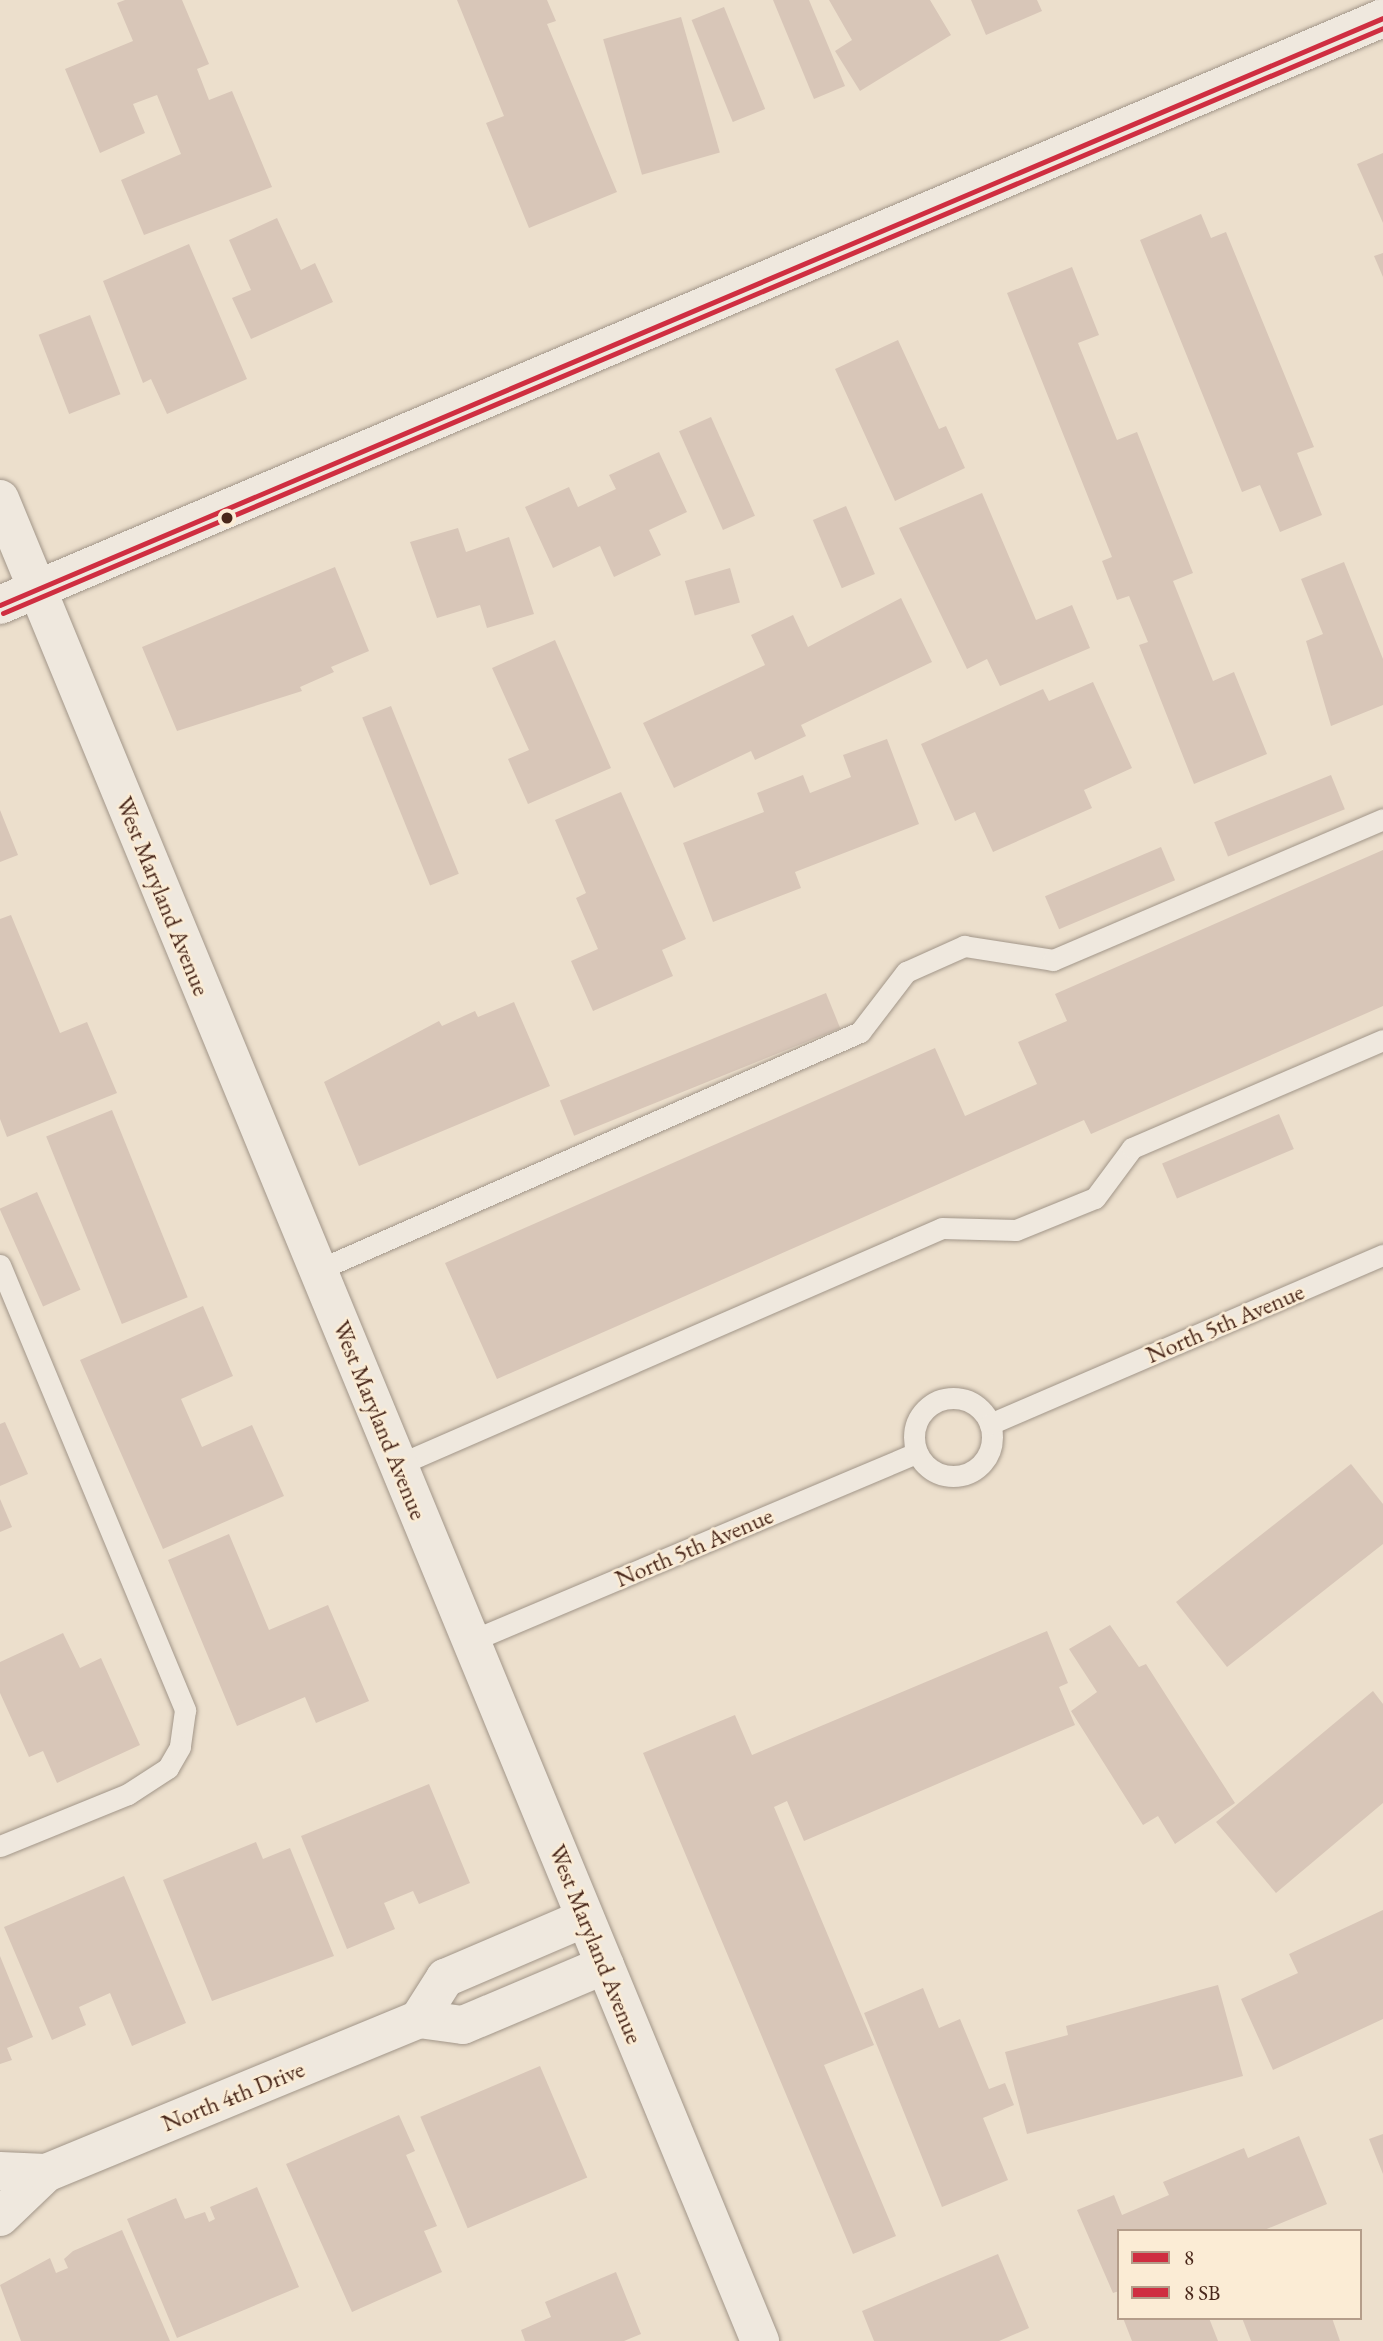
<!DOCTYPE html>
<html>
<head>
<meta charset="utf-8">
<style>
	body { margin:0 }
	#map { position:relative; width:1383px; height:2341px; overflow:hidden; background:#ecdfcc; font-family:"EB Garamond",serif }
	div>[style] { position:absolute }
	.building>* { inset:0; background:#d8c6b8; transform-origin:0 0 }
	.roads { filter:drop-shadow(0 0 2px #a29689) drop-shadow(0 0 2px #a29689) }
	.service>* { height:21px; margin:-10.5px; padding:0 10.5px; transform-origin:10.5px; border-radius:10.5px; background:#efe8de }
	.service>.ring { margin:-10.5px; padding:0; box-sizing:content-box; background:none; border:21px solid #efe8de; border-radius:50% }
	.minor>* { height:38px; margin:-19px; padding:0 19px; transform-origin:19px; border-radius:19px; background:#efe8de }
	.tertiary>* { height:38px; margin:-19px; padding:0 19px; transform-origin:19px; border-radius:19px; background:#efe8de }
	.secondary>* { height:38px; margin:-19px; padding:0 19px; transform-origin:19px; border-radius:19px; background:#efe8de }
	.bus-1>* { height:5px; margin:-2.5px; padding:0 2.5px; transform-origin:2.5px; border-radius:2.5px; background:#cf2e41 }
	.bus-2>* { height:5px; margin:-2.5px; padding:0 2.5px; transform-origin:2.5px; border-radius:2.5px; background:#cf2e41 }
	.dots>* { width:19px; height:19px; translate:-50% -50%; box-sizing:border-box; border:4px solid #fbecd5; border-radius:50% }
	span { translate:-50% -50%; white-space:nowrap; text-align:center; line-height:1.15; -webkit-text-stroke:5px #fbecd5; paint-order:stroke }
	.street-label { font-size:24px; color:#49271a }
	.legend { position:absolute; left:1117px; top:2229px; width:245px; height:91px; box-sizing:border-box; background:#fbecd5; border:2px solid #b49d8a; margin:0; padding:9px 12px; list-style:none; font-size:21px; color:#49271a }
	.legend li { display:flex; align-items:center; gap:14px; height:35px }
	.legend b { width:35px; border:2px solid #b49d8a }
</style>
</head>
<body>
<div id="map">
	<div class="building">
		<i style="clip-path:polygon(125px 0,182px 0,209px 64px,197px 69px,209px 100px,232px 91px,272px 187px,144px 235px,121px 180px,181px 154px,157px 95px,133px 104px,145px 133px,100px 153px,65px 69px,133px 41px,117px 3px)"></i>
		<i style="clip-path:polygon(457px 0,547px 0,556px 21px,547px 24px,617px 192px,529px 228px,486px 123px,504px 116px)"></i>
		<i style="clip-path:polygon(773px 0,809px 0,845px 86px,814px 99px)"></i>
		<i style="clip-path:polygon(829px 0,930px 0,951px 35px,860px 91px,835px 51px,852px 40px)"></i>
		<i style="clip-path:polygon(971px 0,1037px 0,1042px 11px,986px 35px)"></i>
		<i style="left:724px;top:7px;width:110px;height:35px;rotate:68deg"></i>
		<i style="left:681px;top:17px;width:141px;height:81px;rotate:74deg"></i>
		<i style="clip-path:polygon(1383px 153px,1383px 223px,1357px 164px)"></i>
		<i style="clip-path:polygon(1201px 214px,1211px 238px,1226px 232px,1314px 447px,1297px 453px,1322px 515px,1280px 532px,1260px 485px,1242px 492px,1140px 240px)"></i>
		<i style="clip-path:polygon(277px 218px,301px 270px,315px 263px,333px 302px,251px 339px,232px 298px,251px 290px,229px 240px)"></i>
		<i style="clip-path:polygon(189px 244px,247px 379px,167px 414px,151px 379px,143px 383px,103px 281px)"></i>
		<i style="clip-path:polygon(1383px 253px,1383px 277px,1374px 256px)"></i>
		<i style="clip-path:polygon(1072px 267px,1099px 335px,1078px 343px,1117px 440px,1137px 432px,1193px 573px,1173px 581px,1213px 681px,1234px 672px,1267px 754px,1194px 784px,1139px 645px,1148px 642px,1129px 596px,1117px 600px,1102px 561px,1112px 557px,1007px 293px)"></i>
		<i style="left:90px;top:315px;width:85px;height:55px;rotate:69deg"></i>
		<i style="clip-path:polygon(898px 340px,939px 429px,946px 426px,965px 468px,895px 501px,835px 369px)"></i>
		<i style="left:711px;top:417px;width:108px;height:35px;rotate:66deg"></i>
		<i style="clip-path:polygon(659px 452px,687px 512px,649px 530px,661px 555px,614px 577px,600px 546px,553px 568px,525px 507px,569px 487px,578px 507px,616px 489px,609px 475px)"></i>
		<i style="clip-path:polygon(982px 493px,1036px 620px,1072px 605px,1090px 648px,1000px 686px,987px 659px,967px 669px,899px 528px)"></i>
		<i style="left:846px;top:506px;width:74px;height:36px;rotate:67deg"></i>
		<i style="clip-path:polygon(458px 528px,466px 552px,509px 537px,534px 614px,487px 628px,480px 605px,437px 618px,410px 542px)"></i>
		<i style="clip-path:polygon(1344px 562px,1383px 659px,1383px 705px,1331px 726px,1306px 641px,1323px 634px,1301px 579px)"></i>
		<i style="clip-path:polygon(335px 567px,369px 651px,331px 667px,334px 672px,300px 687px,302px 691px,177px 731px,142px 647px)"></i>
		<i style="left:730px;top:568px;width:36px;height:47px;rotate:74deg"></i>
		<i style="clip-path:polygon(901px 598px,932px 662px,801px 725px,806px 736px,755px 760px,751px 751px,674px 788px,643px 723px,765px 665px,751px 635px,793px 615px,808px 647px)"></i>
		<i style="clip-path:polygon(555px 640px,611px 768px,528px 804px,508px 759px,529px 750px,492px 668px)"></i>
		<i style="clip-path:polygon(1093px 682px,1132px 768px,1084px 790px,1092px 808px,993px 852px,975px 812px,955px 821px,921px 744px,1043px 689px,1049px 701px)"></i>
		<i style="left:391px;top:706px;width:181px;height:31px;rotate:68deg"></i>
		<i style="clip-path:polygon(887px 739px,919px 824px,795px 872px,801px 888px,713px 922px,683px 843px,764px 812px,757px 793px,803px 775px,810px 793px,851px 777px,843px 755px)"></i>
		<i style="left:1331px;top:775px;width:37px;height:126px;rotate:68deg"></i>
		<i style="clip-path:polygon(621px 792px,686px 939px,662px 950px,673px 976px,593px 1011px,571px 961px,598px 949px,576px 898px,586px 893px,555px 820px)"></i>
		<i style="clip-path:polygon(0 810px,18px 855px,0 862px)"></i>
		<i style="left:1161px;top:847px;width:36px;height:126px;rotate:67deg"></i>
		<i style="clip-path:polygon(1383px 850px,1383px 1006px,1091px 1134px,1084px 1120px,497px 1379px,445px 1263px,935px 1048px,965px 1116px,1037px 1084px,1018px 1042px,1067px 1021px,1055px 994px)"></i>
		<i style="clip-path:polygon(11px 915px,60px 1033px,87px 1022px,117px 1093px,7px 1137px,0 1119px,0 919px)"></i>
		<i style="left:826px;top:993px;width:38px;height:287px;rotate:68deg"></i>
		<i style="clip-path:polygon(514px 1002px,550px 1086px,359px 1166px,324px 1082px,439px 1021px,442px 1026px,475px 1011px,478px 1017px)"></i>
		<i style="left:112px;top:1110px;width:202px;height:71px;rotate:68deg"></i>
		<i style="left:1279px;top:1114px;width:38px;height:127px;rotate:67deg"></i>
		<i style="left:37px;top:1192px;width:107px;height:41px;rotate:66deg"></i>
		<i style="clip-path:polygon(203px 1306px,233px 1376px,181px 1399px,202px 1447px,252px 1425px,284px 1496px,163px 1549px,80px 1360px)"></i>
		<i style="clip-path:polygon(5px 1422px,28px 1474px,0 1486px,0 1424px)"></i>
		<i style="clip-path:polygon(1351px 1464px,1383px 1504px,1383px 1544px,1227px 1667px,1176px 1602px)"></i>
		<i style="clip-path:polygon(0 1499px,12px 1527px,0 1532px)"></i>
		<i style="clip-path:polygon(229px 1534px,269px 1630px,328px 1605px,369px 1701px,316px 1723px,305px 1697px,237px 1726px,168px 1560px)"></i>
		<i style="clip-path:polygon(1110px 1625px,1139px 1667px,1146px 1664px,1235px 1803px,1175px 1844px,1158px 1816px,1143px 1825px,1071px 1711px,1097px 1692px,1069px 1649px)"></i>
		<i style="clip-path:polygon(1047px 1631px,1068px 1683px,1059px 1687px,1075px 1725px,804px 1841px,787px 1801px,774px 1807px,874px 2045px,824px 2065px,896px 2236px,853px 2254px,643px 1753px,735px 1715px,752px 1755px)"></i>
		<i style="clip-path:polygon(63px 1633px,80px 1668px,101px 1658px,140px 1745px,57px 1783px,43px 1751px,29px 1757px,0 1693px,0 1662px)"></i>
		<i style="clip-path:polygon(1373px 1691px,1383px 1704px,1383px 1803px,1276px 1893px,1216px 1822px)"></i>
		<i style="clip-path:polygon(429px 1784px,470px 1883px,419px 1904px,413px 1891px,384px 1903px,395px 1929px,347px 1949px,301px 1836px)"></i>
		<i style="clip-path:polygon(256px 1842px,263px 1859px,290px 1848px,334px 1956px,212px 2001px,163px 1880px)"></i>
		<i style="clip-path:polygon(124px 1876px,186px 2023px,132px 2046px,110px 1993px,79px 2007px,86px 2025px,52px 2040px,4px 1927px)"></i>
		<i style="clip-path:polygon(1383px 1910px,1383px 2019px,1273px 2070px,1241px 1999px,1298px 1973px,1289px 1954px)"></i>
		<i style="clip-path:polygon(0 1956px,33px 2037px,7px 2048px,12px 2060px,0 2064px)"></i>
		<i style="clip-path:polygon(1218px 1985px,1243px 2076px,1027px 2134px,1005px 2052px,1068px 2035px,1066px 2026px)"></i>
		<i style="clip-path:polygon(923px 1988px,939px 2028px,960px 2019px,989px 2089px,1005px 2083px,1014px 2105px,983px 2118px,1008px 2180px,942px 2207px,864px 2013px)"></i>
		<i style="left:540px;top:2066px;width:121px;height:130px;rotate:67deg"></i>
		<i style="clip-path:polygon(399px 2115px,415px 2151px,406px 2155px,437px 2226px,424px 2231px,442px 2272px,352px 2312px,286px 2164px)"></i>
		<i style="clip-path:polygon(1383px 2134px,1383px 2174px,1369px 2139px)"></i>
		<i style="clip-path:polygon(1299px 2136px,1327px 2204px,1262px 2231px,1119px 2231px,1119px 2291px,1113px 2293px,1077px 2210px,1114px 2195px,1122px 2215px,1169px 2195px,1163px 2182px,1244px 2148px,1248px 2158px)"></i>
		<i style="clip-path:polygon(257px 2187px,299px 2287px,177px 2338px,127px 2219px,176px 2198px,185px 2219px,205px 2212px,209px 2222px,215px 2219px,210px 2207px)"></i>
		<i style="clip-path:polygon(122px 2230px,170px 2341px,21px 2341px,0 2285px,50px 2258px,56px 2273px,68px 2268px,64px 2259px,73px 2251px)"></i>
		<i style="clip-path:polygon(998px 2254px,1029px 2328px,999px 2341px,874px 2341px,862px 2311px)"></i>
		<i style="clip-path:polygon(616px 2272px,641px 2334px,624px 2341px,525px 2341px,521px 2330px,551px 2317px,545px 2302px)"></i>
		<i style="clip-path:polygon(1123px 2318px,1209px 2318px,1218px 2341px,1132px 2341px)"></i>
		<i style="clip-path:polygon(1242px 2318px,1332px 2318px,1340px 2341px,1251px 2341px)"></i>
	</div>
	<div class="roads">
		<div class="service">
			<i style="left:0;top:1265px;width:482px;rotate:67.4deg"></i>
			<i style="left:185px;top:1710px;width:37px;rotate:98deg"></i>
			<i style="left:180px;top:1747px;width:24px;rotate:120deg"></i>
			<i style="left:168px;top:1768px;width:48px;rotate:147deg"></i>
			<i style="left:128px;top:1794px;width:138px;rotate:157.9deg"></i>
			<i style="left:318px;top:1270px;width:592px;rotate:-23.71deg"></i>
			<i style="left:860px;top:1032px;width:76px;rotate:-52.5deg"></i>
			<i style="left:906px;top:972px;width:64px;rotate:-24.1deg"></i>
			<i style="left:964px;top:946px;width:90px;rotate:8.9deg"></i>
			<i style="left:1053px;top:960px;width:359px;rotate:-23.1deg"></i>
			<i class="ring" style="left:914px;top:1398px;width:57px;height:57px"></i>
			<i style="left:990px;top:1424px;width:428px;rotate:-23.3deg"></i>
			<i style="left:398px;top:1465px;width:593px;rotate:-23.54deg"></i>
			<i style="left:942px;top:1228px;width:74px;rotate:1.5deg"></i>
			<i style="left:1016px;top:1230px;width:85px;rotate:-22.1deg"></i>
			<i style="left:1095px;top:1198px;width:62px;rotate:-53.5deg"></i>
			<i style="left:1132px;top:1148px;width:273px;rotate:-23.3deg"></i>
			<i style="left:471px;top:1641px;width:484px;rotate:-22.9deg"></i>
		</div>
		<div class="minor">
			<i style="left:419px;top:2019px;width:49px;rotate:-57.6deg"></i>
			<i style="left:445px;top:1978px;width:152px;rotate:-23.2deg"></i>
			<i style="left:0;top:2171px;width:46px;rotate:2.5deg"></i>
			<i style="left:0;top:2217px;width:64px;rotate:-43.7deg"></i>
			<i style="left:46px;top:2173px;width:404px;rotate:-22.4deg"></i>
			<i style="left:419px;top:2019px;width:44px;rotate:7.8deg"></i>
			<i style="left:463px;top:2025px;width:154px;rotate:-22.9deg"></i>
		</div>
		<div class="tertiary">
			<i style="left:0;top:499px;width:1993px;rotate:67.58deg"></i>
		</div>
		<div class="secondary">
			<i style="left:0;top:605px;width:1502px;rotate:-23deg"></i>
		</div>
	</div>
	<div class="bus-1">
		<i style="left:0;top:605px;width:1502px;rotate:-23deg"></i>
	</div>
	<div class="bus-2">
		<i style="left:3px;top:613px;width:1499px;rotate:-22.97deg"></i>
	</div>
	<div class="dots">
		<i style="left:227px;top:518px;background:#49271a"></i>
	</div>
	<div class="street-label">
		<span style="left:163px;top:896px;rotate:68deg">West Maryland Avenue</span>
		<span style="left:1225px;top:1323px;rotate:-23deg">North 5th Avenue</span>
		<span style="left:380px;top:1420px;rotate:68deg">West Maryland Avenue</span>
		<span style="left:694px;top:1547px;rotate:-23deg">North 5th Avenue</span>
		<span style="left:596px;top:1944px;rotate:68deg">West Maryland Avenue</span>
		<span style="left:233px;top:2096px;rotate:-22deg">North 4th Drive</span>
	</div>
	<ul class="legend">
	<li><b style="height:9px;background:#cf2e41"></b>8</li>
	<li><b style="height:9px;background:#cf2e41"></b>8 SB</li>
	</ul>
</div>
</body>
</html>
